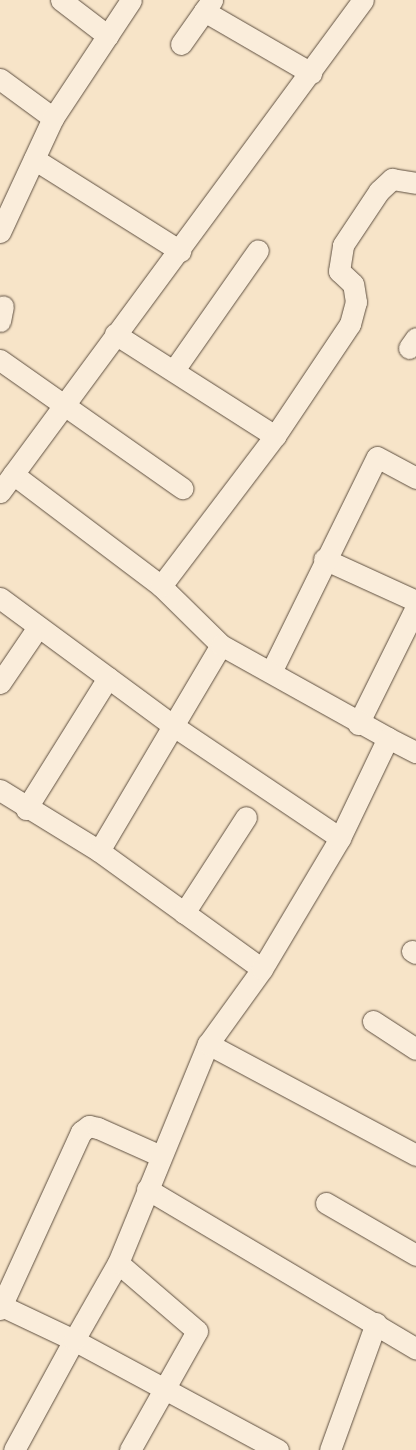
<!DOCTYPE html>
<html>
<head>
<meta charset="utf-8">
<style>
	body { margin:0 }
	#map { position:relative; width:416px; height:1450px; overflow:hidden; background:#f7e4c8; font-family:"IM FELL French Canon",serif }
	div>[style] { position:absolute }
	.roads { filter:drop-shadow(0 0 1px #5e4f40) drop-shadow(0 0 1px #5e4f40) }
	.street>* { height:21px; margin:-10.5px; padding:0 10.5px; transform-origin:10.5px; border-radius:10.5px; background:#faeddb }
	span { translate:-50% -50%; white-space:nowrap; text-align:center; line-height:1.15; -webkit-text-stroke:4px #faeddb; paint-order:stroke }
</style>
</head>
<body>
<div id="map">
	<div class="roads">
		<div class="street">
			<i style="left:61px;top:0;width:59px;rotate:37.5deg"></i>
			<i style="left:204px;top:11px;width:124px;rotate:30.1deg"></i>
			<i style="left:181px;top:44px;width:54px;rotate:-54.8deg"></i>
			<i style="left:0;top:79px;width:66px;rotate:36.3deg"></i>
			<i style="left:34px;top:159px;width:173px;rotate:32.2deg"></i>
			<i style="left:0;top:232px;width:126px;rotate:-65.1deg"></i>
			<i style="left:53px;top:118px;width:141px;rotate:-56.5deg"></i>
			<i style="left:0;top:321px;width:15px;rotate:-79deg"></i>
			<i style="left:115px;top:334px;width:190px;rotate:32.5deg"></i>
			<i style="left:409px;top:348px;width:12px;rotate:-55deg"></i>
			<i style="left:0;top:360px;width:223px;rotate:35.1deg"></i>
			<i style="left:174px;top:370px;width:146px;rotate:-55deg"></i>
			<i style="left:13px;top:474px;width:186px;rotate:37.1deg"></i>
			<i style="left:0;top:492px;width:611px;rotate:-53.58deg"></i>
			<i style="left:324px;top:559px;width:101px;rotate:24.5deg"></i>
			<i style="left:0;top:598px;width:217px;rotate:36.4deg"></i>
			<i style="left:175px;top:727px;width:199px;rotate:33.9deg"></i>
			<i style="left:221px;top:645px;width:84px;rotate:-135.5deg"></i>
			<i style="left:161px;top:586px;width:188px;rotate:-52.8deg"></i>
			<i style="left:275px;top:436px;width:135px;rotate:-56.2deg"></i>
			<i style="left:350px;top:324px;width:23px;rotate:-75deg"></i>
			<i style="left:356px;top:302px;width:18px;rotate:-99deg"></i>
			<i style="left:353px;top:284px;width:19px;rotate:-137deg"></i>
			<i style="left:339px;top:271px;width:26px;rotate:-81deg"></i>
			<i style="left:343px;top:245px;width:65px;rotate:-56.3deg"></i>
			<i style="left:379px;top:191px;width:18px;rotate:-43deg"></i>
			<i style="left:392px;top:179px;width:24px;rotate:9deg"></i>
			<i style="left:272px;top:670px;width:237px;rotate:-63.8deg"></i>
			<i style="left:377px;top:457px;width:44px;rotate:28.3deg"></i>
			<i style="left:0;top:683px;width:68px;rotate:-55.8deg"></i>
			<i style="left:358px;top:724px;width:131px;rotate:-63.6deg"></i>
			<i style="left:0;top:790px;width:116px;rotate:31.6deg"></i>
			<i style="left:99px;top:851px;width:201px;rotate:35.9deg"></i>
			<i style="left:26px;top:809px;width:155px;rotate:-58deg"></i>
			<i style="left:99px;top:851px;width:239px;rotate:-59.4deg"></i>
			<i style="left:221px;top:645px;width:191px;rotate:29.1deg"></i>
			<i style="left:184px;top:913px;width:114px;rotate:-57.1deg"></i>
			<i style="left:412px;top:951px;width:4px;rotate:27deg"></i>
			<i style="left:373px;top:1021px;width:51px;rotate:33.1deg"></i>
			<i style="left:208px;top:1044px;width:236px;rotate:28.1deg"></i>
			<i style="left:147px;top:1189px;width:313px;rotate:30.7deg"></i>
			<i style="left:326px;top:1203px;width:104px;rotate:30deg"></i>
			<i style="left:118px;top:1263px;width:104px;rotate:40.7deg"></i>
			<i style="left:197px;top:1331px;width:137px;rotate:119.4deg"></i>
			<i style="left:2px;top:1306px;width:80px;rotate:25.3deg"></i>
			<i style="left:74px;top:1340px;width:125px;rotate:118.6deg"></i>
			<i style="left:0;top:1309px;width:195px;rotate:-65.4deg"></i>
			<i style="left:81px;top:1132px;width:10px;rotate:-37deg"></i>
			<i style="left:89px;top:1126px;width:9px;rotate:13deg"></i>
			<i style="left:98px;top:1128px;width:69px;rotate:24deg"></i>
			<i style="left:278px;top:1450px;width:232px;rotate:-151.7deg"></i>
			<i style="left:74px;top:1340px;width:89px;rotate:-60.3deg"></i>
			<i style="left:118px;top:1263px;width:237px;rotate:-67.7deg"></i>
			<i style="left:208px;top:1044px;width:92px;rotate:-54.2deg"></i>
			<i style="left:262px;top:969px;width:152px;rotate:-59.2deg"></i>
			<i style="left:340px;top:838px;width:111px;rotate:-64.4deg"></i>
			<i style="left:388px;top:738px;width:31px;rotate:27deg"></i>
			<i style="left:330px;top:1450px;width:135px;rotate:-70.1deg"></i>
		</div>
	</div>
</div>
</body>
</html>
